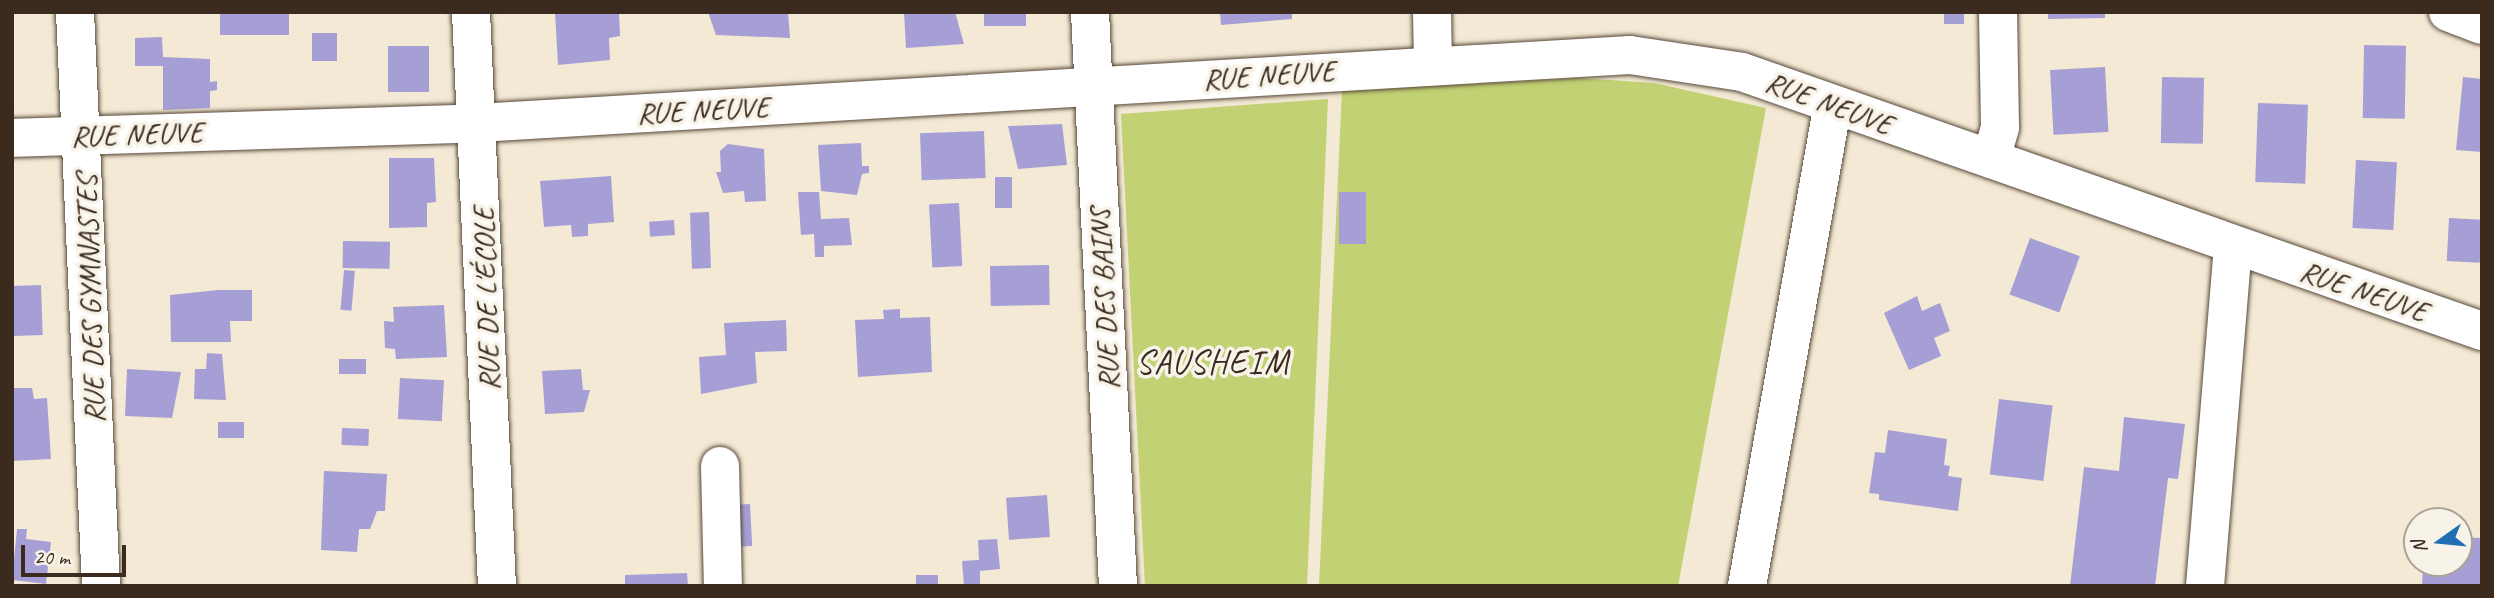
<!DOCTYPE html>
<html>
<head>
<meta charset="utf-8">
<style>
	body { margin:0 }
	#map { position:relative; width:2494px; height:598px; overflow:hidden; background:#f3e9d4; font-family:Caveat,sans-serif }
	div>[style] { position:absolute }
	.green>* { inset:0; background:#c1d173 }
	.building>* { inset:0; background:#a69fd5; transform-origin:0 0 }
	.roads { filter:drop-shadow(0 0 2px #574739) drop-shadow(0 0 2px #574739) }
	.minor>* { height:38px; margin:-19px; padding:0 19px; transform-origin:19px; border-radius:19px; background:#fff }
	span { translate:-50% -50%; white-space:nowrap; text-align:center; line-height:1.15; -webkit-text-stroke:7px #f7f3e8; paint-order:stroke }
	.street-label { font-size:30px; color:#3b2a1e }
	.quarter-label { font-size:33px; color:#3b2a1e; letter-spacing:2px }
	.frame { position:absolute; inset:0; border:14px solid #3b2a1e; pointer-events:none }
	.north { position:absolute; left:2403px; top:507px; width:70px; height:70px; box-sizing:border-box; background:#f7f3e8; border:2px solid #aca397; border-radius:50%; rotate:255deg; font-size:19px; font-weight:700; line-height:28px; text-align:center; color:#3b2a1e }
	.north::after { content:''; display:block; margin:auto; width:24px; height:32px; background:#1f6fb2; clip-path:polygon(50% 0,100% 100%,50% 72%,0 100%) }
	.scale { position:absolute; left:21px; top:545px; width:105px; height:32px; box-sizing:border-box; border:4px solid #3b2a1e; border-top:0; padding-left:9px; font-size:21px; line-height:24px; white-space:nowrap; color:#3b2a1e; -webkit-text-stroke:5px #f7f3e8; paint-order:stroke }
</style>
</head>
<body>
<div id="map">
	<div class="green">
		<i style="clip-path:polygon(1578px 78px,1654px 83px,1766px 108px,1678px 586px,1319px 586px,1342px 91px)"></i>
		<i style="clip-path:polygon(1328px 99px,1307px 586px,1145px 586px,1121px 114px)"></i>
	</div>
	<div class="building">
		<i style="left:220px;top:12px;width:69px;height:23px"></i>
		<i style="clip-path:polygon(555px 12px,619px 12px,620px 36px,609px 38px,610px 60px,558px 65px)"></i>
		<i style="clip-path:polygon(708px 12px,788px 12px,790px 38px,716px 35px)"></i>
		<i style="clip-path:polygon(904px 12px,955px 12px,964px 44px,906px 48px)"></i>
		<i style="left:984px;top:12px;width:42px;height:14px"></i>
		<i style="clip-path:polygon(1220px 12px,1292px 12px,1292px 19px,1221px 25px)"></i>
		<i style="left:1944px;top:12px;width:20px;height:12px"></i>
		<i style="clip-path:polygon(2048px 12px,2105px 12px,2105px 18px,2048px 19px)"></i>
		<i style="left:312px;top:33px;width:25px;height:28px"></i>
		<i style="clip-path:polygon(162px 37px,163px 57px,210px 59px,210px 82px,217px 81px,217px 90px,210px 91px,210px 108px,163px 110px,163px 66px,135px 66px,135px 38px)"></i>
		<i style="left:2364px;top:45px;width:42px;height:73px;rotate:1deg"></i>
		<i style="left:388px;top:46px;width:41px;height:46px"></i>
		<i style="left:2105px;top:67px;width:65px;height:55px;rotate:87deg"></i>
		<i style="left:2162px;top:77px;width:42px;height:66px;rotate:1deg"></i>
		<i style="clip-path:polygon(2463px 77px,2482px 79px,2482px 152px,2456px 150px)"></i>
		<i style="left:2258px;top:103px;width:50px;height:79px;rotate:2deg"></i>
		<i style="clip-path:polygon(1062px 124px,1067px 165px,1018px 169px,1008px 126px)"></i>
		<i style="left:984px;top:131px;width:47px;height:64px;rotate:88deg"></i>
		<i style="clip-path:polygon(861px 143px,862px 166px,869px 166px,869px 173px,862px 174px,857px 195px,821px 191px,818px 145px)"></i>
		<i style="clip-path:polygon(728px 144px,764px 149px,766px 201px,745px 202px,744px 191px,723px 193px,716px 172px,721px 172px,720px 151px)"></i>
		<i style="clip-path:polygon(389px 158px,434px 158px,436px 202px,427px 203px,427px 227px,389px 228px)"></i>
		<i style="left:2356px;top:160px;width:41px;height:68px;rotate:3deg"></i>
		<i style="clip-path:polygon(611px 176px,614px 222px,588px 224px,588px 236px,572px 237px,571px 225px,544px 227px,540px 181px)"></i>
		<i style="left:995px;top:177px;width:17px;height:31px"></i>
		<i style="clip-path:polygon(798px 192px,819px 192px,821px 219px,849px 218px,852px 245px,824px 246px,824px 257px,815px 257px,814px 234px,801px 235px)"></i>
		<i style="left:1339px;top:192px;width:27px;height:52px"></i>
		<i style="left:959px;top:203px;width:63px;height:30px;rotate:87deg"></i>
		<i style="left:709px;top:212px;width:56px;height:19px;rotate:88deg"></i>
		<i style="left:2449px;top:218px;width:33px;height:43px;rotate:3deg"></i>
		<i style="left:674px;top:220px;width:15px;height:25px;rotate:86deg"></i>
		<i style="left:2030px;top:238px;width:53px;height:60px;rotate:20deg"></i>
		<i style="left:343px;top:241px;width:47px;height:27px;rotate:1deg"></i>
		<i style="left:1049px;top:265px;width:40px;height:59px;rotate:89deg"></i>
		<i style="left:344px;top:270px;width:11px;height:40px;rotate:5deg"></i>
		<i style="left:41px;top:285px;width:50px;height:29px;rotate:88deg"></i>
		<i style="clip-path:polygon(218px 290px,252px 290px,252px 321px,230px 321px,231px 342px,171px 342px,170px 295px)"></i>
		<i style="clip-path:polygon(1917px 296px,1922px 311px,1940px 303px,1950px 331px,1934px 338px,1941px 356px,1909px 370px,1884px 313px)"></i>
		<i style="clip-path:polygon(444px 305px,447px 357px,396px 359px,395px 349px,385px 348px,384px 321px,394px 322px,393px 307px)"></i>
		<i style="clip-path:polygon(900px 309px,900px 318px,930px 317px,932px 372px,858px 377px,855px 320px,884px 319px,883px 310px)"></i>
		<i style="clip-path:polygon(786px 320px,787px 351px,755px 352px,757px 383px,701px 394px,699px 357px,726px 355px,724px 323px)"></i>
		<i style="clip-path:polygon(207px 353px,222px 354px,226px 400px,194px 399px,195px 369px,206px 369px)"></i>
		<i style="left:339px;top:359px;width:27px;height:15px"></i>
		<i style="clip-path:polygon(127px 369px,181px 372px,172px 418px,125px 416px)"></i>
		<i style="clip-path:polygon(581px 369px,583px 390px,590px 390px,584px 412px,545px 414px,542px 371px)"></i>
		<i style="left:400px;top:378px;width:44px;height:41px;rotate:3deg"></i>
		<i style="clip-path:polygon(12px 388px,32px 388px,34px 399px,47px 398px,51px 459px,12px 461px)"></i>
		<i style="left:1999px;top:399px;width:54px;height:76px;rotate:7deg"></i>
		<i style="clip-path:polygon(2124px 417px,2185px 424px,2178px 479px,2168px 478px,2155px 586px,2070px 586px,2084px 467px,2119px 471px)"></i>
		<i style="left:218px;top:422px;width:26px;height:16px"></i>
		<i style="left:342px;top:428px;width:27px;height:17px;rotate:2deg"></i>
		<i style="clip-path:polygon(1888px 430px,1947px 439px,1944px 465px,1950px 466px,1948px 476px,1962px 478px,1958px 511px,1879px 500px,1879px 494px,1869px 493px,1875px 452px,1885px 453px)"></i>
		<i style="clip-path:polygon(324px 471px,387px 474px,385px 511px,377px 511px,370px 529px,359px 529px,357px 552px,321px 550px)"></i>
		<i style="left:1047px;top:495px;width:42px;height:41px;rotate:86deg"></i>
		<i style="left:750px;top:504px;width:42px;height:22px;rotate:87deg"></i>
		<i style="clip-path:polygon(17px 529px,27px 529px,26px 539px,51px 542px,46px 584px,12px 580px)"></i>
		<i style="clip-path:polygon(2459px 537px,2482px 538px,2482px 586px,2422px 586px,2423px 563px,2459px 563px)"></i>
		<i style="clip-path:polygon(997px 539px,1000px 569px,980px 571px,980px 586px,964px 586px,962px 561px,979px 560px,978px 540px)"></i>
		<i style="clip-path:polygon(687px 573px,688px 586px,625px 586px,625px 575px)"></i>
		<i style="left:938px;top:575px;width:11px;height:22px;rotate:90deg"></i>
	</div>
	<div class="roads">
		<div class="minor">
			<i style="left:75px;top:12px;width:575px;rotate:87.41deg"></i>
			<i style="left:471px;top:12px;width:575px;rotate:87.41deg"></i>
			<i style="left:1090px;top:12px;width:575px;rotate:87.21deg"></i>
			<i style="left:1432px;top:12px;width:52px;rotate:88.9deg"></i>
			<i style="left:2448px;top:12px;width:36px;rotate:21deg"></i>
			<i style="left:12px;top:138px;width:466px;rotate:-1.8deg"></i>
			<i style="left:478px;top:123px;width:1154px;rotate:-3.38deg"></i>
			<i style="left:1630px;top:55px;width:113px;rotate:8.6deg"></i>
			<i style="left:1742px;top:72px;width:784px;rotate:19.29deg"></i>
			<i style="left:1991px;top:159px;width:33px;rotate:-74deg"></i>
			<i style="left:2000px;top:127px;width:115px;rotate:-91deg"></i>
			<i style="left:720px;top:466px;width:120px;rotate:88.6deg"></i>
			<i style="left:1747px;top:586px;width:489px;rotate:-79.9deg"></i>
			<i style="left:2205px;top:586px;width:341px;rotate:-85.3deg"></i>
		</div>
	</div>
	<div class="street-label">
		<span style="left:1269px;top:75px;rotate:-4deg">RUE NEUVE</span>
		<span style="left:1829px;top:103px;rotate:20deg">RUE NEUVE</span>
		<span style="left:703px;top:110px;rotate:-3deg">RUE NEUVE</span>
		<span style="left:137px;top:134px;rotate:-2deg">RUE NEUVE</span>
		<span style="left:2364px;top:291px;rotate:19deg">RUE NEUVE</span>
		<span style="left:90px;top:299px;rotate:-92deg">RUE DES GYMNASTES</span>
		<span style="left:486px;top:299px;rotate:-92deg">RUE DE L'ÉCOLE</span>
		<span style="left:1104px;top:299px;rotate:-93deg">RUE DES BAINS</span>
	</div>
	<div class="quarter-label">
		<span style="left:1213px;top:363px">SAUSHEIM</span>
	</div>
	<div class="frame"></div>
	<div class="north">N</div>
	<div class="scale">20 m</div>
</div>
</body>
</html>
